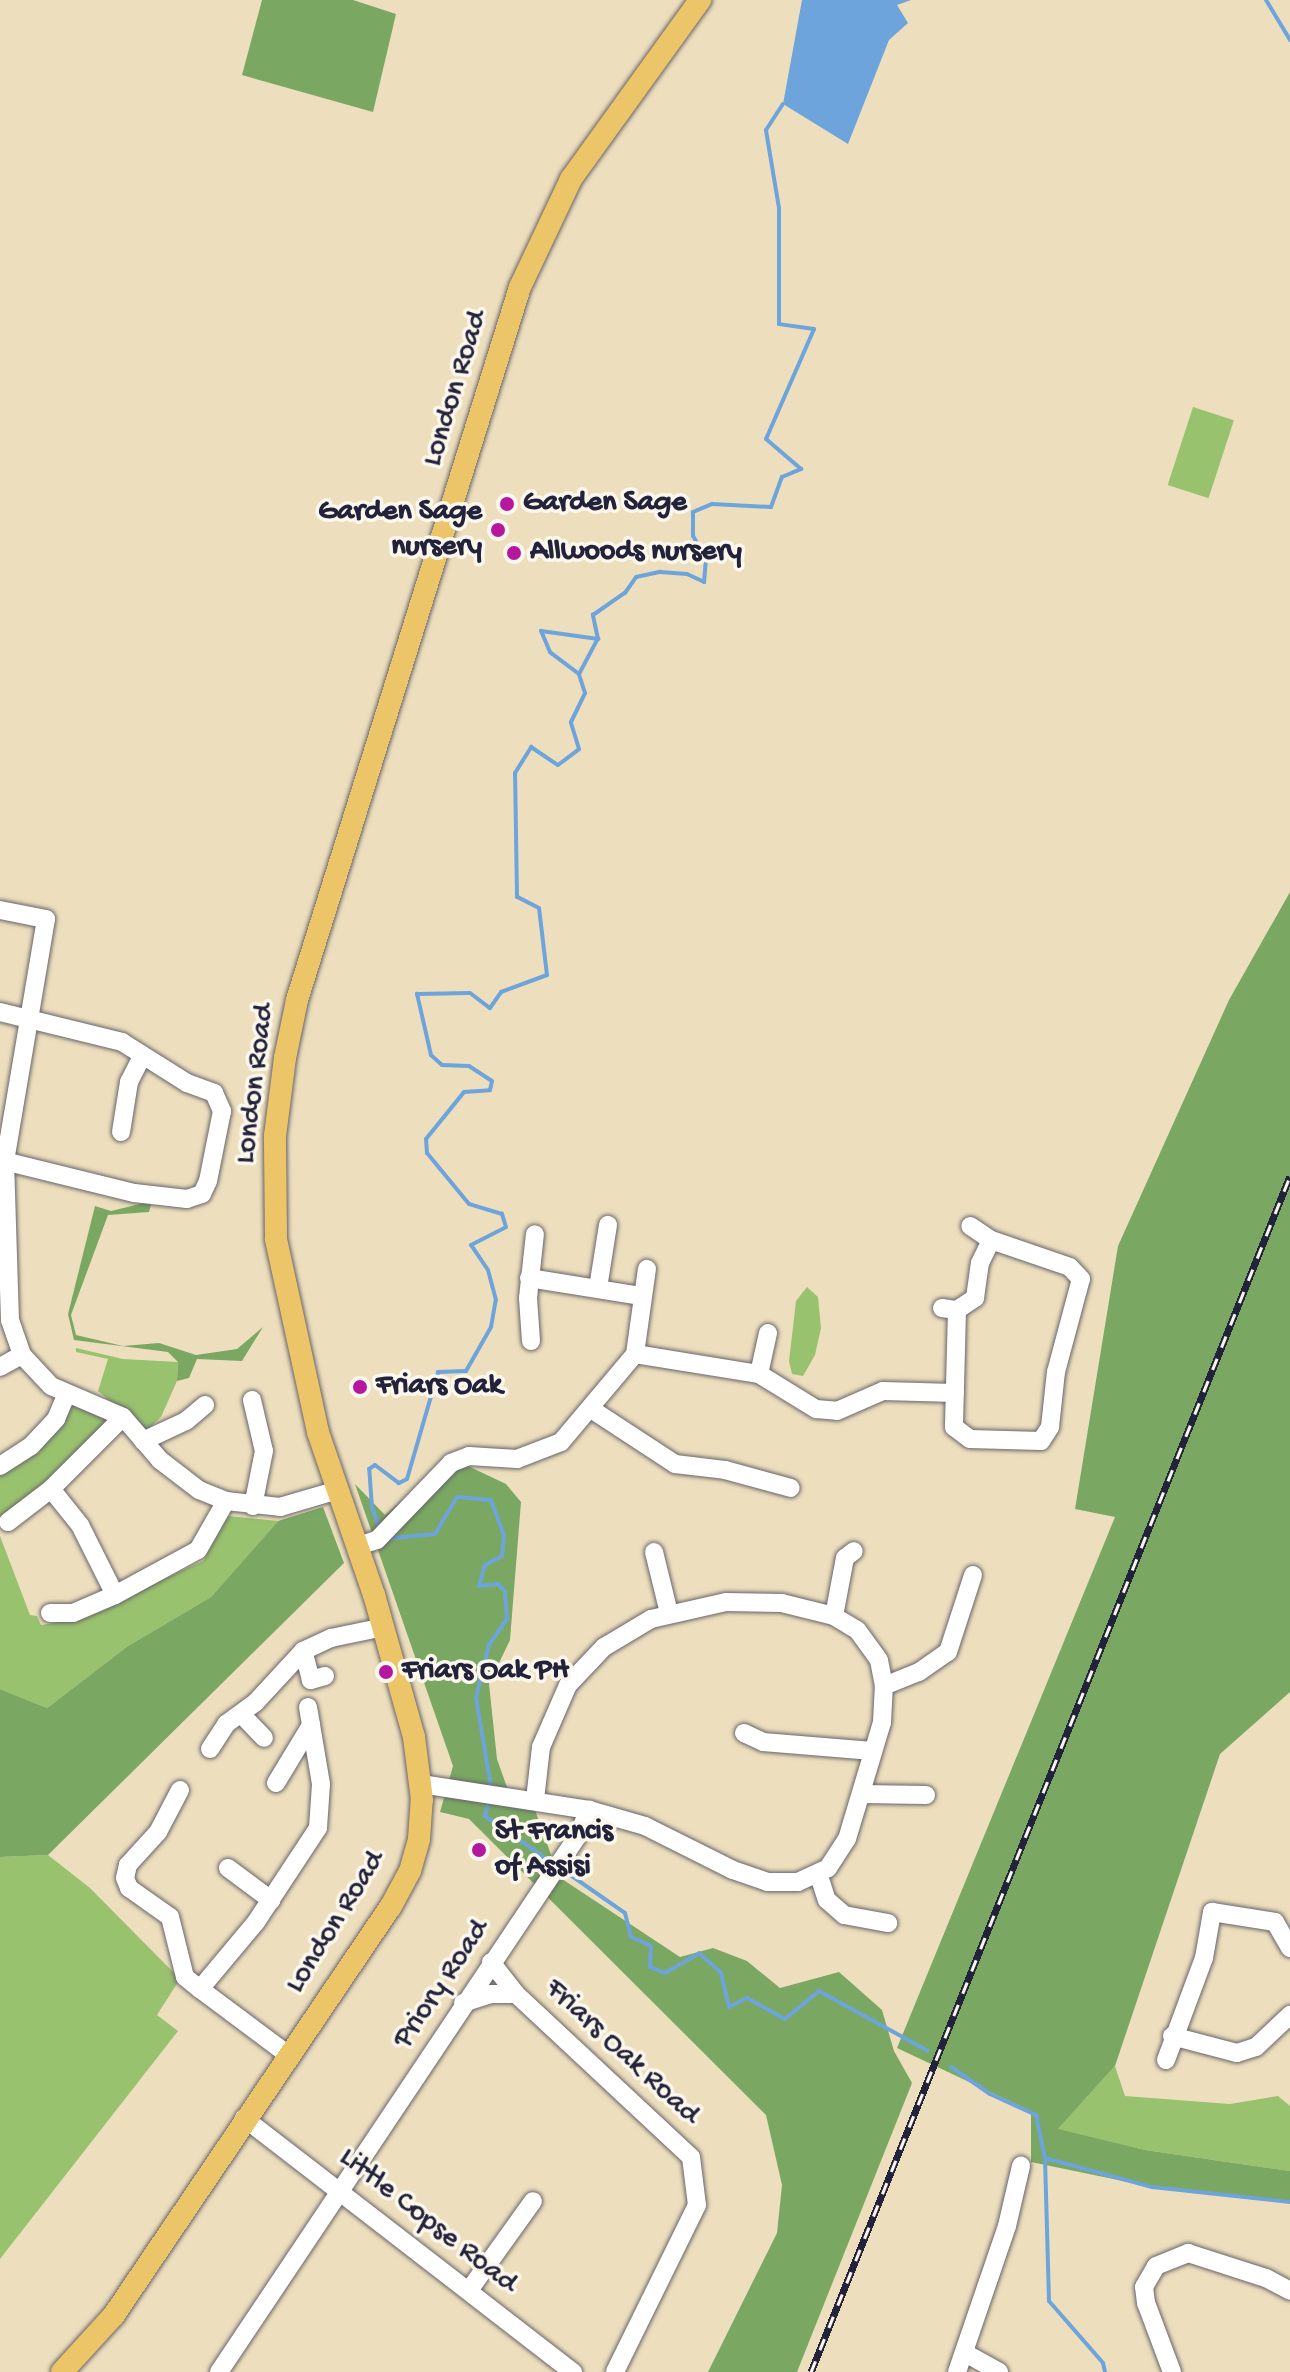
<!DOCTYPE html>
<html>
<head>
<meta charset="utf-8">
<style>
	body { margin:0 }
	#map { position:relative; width:1290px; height:2372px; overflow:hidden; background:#eddfbe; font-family:"Gochi Hand",sans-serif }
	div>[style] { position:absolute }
	.green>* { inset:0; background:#99c26f; transform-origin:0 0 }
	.forest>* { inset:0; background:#7aa862 }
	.water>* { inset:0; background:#6da4db }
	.stream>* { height:4px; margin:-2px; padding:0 2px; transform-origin:2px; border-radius:2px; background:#6da4db }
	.roads { filter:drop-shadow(0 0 2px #696469) drop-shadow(0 0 2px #696469) }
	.minor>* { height:18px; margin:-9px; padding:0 9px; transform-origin:9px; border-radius:9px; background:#fff }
	.major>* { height:22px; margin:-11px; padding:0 11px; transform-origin:11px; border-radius:11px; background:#edc569 }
	.rail>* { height:7px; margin-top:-3.5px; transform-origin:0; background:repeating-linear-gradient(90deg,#fbf7ec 0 12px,#22223b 0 24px); box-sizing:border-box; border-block:2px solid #22223b }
	.dots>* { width:22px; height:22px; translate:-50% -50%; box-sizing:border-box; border:4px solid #fbf7ec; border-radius:50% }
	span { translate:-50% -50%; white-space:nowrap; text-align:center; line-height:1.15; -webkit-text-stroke:7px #fbf7ec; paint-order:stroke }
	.street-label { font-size:30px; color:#22223b }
	.poi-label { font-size:30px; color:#22223b; font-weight:700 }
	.left { translate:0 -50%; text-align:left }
	.right { translate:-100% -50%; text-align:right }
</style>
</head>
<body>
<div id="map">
	<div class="green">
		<i style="left:1193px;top:407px;width:43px;height:82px;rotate:18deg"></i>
		<i style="clip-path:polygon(807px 1287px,818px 1297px,821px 1328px,815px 1355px,803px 1376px,792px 1374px,789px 1361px,796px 1301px)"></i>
		<i style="clip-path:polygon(76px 1348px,123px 1359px,178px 1362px,177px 1381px,161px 1417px,146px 1431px,98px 1391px,108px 1359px,76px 1352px)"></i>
		<i style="clip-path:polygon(71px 1402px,110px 1417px,73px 1459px,0 1521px,0 1471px)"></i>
		<i style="clip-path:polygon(228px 1516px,278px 1521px,211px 1597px,128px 1646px,47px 1708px,0 1689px,0 1536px,30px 1615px,37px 1616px,41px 1625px,74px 1620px,203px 1561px)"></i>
		<i style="clip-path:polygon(48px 1855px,90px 1888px,180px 1979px,157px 2015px,178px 2031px,0 2259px,0 1857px)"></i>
		<i style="clip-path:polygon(1115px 2066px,1125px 2096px,1230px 2104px,1278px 2096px,1290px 2106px,1290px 2171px,1145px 2150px,1057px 2130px)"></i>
	</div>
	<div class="forest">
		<i style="clip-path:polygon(262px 0,353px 0,396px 14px,373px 112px,242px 75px)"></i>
		<i style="clip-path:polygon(1290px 892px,1290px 1692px,1220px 1754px,1115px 2066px,1058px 2129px,1145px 2150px,1290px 2171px,1290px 2202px,1152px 2187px,1031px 2162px,1031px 2111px,897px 2048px,1115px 1517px,1075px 1509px,1118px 1246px,1229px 1000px)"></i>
		<i style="clip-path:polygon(152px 1201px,149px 1212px,108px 1215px,71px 1315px,76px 1335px,123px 1346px,159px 1343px,196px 1355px,237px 1349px,263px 1327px,242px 1361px,197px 1359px,189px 1378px,177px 1381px,178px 1362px,168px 1352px,74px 1340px,68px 1314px,95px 1206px,111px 1211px)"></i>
		<i style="clip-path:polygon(451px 1458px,506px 1484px,521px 1502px,510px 1640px,489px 1684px,497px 1759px,514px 1807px,535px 1810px,559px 1877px,680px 1957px,713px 1948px,747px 1961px,780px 1988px,839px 1972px,882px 2010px,894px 2051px,912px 2083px,797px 2372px,708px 2372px,777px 2233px,782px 2185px,766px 2115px,469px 1819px,440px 1812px,453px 1766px,355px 1484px,385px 1515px)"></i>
		<i style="clip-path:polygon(323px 1507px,344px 1563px,48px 1855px,0 1857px,0 1689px,47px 1708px,128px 1646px,211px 1597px,278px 1521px)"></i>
	</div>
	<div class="water">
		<i style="clip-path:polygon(802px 0,911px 0,897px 5px,908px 23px,889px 40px,848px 144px,783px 104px)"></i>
	</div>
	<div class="stream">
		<i style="left:1266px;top:0;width:47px;rotate:59deg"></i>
		<i style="left:579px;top:674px;width:40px;rotate:-62deg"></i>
		<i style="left:598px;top:639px;width:25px;rotate:-102deg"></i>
		<i style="left:593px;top:615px;width:39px;rotate:-35deg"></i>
		<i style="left:625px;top:593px;width:19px;rotate:-55deg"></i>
		<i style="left:636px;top:577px;width:25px;rotate:-12deg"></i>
		<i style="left:660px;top:572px;width:27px;rotate:4deg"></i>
		<i style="left:687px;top:574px;width:19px;rotate:25deg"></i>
		<i style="left:704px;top:582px;width:21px;rotate:-85deg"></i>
		<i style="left:706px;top:561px;width:28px;rotate:-117deg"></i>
		<i style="left:693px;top:536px;width:24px;rotate:-90deg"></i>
		<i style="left:693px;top:512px;width:21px;rotate:-23deg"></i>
		<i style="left:712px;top:504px;width:59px;rotate:2.9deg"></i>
		<i style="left:771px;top:507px;width:32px;rotate:-70deg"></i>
		<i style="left:782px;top:477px;width:21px;rotate:-23deg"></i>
		<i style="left:801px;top:469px;width:46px;rotate:-139.4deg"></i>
		<i style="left:766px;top:439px;width:120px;rotate:-66.4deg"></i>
		<i style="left:814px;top:329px;width:35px;rotate:-172deg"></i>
		<i style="left:779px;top:324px;width:116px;rotate:-90deg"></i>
		<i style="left:779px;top:208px;width:79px;rotate:-99.5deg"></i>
		<i style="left:766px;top:130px;width:31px;rotate:-57deg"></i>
		<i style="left:379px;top:1527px;width:20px;rotate:-110deg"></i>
		<i style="left:372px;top:1508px;width:39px;rotate:-94deg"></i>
		<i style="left:369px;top:1469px;width:7px;rotate:-34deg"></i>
		<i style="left:375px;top:1465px;width:30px;rotate:37deg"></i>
		<i style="left:399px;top:1483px;width:9px;rotate:-27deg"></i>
		<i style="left:407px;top:1479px;width:111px;rotate:-73.8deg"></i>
		<i style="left:438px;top:1372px;width:28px;rotate:-2deg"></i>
		<i style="left:466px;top:1371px;width:51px;rotate:-60.4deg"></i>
		<i style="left:491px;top:1327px;width:27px;rotate:-80deg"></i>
		<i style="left:496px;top:1300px;width:31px;rotate:-105deg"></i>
		<i style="left:488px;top:1270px;width:30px;rotate:-124deg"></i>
		<i style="left:471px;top:1245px;width:39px;rotate:-27deg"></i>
		<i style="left:506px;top:1227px;width:14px;rotate:-107deg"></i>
		<i style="left:502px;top:1214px;width:34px;rotate:-163deg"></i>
		<i style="left:469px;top:1204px;width:66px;rotate:-129.5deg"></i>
		<i style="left:427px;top:1153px;width:14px;rotate:-94deg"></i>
		<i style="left:426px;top:1139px;width:60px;rotate:-51deg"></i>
		<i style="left:464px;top:1092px;width:26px;rotate:-4deg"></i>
		<i style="left:490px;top:1090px;width:9px;rotate:-77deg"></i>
		<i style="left:492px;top:1081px;width:27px;rotate:-147deg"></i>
		<i style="left:469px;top:1066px;width:27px;rotate:-178deg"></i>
		<i style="left:442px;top:1065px;width:15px;rotate:-138deg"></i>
		<i style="left:431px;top:1055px;width:63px;rotate:-102.9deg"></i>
		<i style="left:417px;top:994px;width:53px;rotate:-1.1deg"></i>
		<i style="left:470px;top:993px;width:25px;rotate:37deg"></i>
		<i style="left:490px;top:1008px;width:19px;rotate:-55deg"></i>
		<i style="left:501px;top:992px;width:49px;rotate:-20.3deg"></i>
		<i style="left:547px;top:975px;width:67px;rotate:-96.8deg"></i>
		<i style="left:539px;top:908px;width:25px;rotate:-153deg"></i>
		<i style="left:517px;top:897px;width:124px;rotate:-90.9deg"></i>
		<i style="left:515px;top:773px;width:31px;rotate:-58deg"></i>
		<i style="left:531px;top:747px;width:32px;rotate:34deg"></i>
		<i style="left:558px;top:765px;width:26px;rotate:-37deg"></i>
		<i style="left:579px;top:749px;width:28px;rotate:-107deg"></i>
		<i style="left:571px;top:722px;width:32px;rotate:-64deg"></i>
		<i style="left:585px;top:693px;width:20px;rotate:-108deg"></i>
		<i style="left:579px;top:674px;width:36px;rotate:-143deg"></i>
		<i style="left:550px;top:652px;width:23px;rotate:-113deg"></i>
		<i style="left:541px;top:631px;width:58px;rotate:8deg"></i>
		<i style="left:384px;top:1539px;width:51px;rotate:-5.6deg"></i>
		<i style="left:435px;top:1534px;width:43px;rotate:-59.3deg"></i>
		<i style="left:457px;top:1497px;width:34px;rotate:5deg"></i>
		<i style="left:491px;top:1500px;width:37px;rotate:70deg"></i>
		<i style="left:504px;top:1535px;width:21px;rotate:95deg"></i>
		<i style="left:502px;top:1556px;width:19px;rotate:152deg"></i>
		<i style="left:485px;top:1565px;width:22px;rotate:106deg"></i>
		<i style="left:479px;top:1586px;width:19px;rotate:-6deg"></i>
		<i style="left:498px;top:1584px;width:10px;rotate:45deg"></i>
		<i style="left:505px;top:1591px;width:28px;rotate:86deg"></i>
		<i style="left:507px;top:1619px;width:32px;rotate:125deg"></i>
		<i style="left:489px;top:1645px;width:55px;rotate:103.8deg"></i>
		<i style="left:476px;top:1698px;width:90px;rotate:80.4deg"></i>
		<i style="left:489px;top:1800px;width:16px;rotate:104deg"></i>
		<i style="left:485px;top:1816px;width:77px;rotate:34.9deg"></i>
		<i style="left:566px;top:1872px;width:72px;rotate:34.8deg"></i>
		<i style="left:625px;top:1913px;width:25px;rotate:76deg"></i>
		<i style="left:631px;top:1937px;width:22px;rotate:24deg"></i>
		<i style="left:651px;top:1946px;width:21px;rotate:93deg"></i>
		<i style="left:650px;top:1967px;width:16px;rotate:22deg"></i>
		<i style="left:665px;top:1973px;width:39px;rotate:-30deg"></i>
		<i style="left:699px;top:1953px;width:30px;rotate:42deg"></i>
		<i style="left:721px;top:1973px;width:35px;rotate:77deg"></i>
		<i style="left:729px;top:2007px;width:20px;rotate:-27deg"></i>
		<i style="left:747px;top:1998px;width:43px;rotate:28.9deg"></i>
		<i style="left:785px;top:2019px;width:44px;rotate:-39.5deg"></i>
		<i style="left:819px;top:1991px;width:124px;rotate:28.8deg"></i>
		<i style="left:951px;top:2067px;width:47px;rotate:34.7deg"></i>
		<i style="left:990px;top:2094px;width:51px;rotate:24.5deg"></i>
		<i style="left:1036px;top:2115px;width:44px;rotate:78.2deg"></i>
		<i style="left:1045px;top:2158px;width:143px;rotate:88.4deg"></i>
		<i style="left:1049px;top:2301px;width:82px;rotate:48.9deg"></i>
		<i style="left:1103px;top:2363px;width:9px;rotate:77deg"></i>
		<i style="left:1045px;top:2158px;width:111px;rotate:15.2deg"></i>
		<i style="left:1152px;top:2187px;width:139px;rotate:6.2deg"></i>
	</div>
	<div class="roads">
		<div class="minor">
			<i style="left:0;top:910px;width:47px;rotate:11.1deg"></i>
			<i style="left:46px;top:919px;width:245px;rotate:99.6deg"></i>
			<i style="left:5px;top:1161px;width:159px;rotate:88.2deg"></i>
			<i style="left:10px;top:1320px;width:37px;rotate:71deg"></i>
			<i style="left:22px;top:1355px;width:42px;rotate:46.9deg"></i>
			<i style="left:51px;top:1386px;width:78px;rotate:23.3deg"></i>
			<i style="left:123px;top:1417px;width:57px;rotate:49.3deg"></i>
			<i style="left:160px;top:1460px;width:49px;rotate:37.6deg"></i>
			<i style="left:199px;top:1490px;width:29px;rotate:22deg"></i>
			<i style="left:226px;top:1501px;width:54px;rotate:6.3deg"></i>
			<i style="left:280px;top:1507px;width:60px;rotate:-16.3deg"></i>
			<i style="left:0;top:1012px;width:126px;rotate:13.8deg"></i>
			<i style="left:122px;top:1042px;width:77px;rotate:32.2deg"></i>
			<i style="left:187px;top:1083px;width:29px;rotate:20deg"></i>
			<i style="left:214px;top:1093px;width:20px;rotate:66deg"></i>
			<i style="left:222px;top:1111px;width:71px;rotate:101.3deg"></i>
			<i style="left:208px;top:1181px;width:14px;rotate:115deg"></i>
			<i style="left:202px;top:1194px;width:16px;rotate:162deg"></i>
			<i style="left:187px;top:1199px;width:53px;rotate:-173.5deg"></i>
			<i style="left:134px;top:1193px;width:138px;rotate:-166.2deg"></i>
			<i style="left:121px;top:1132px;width:51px;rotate:-80.9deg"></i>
			<i style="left:129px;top:1082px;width:29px;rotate:-63deg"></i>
			<i style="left:529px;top:1278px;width:114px;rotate:9.1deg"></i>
			<i style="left:598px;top:1288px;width:64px;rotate:-81deg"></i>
			<i style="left:942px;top:1308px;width:15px;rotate:8deg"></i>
			<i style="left:957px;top:1310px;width:22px;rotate:-34deg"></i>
			<i style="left:975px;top:1298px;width:35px;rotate:-82deg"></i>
			<i style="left:980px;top:1263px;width:25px;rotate:-64deg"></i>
			<i style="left:957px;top:1310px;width:117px;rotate:91.5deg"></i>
			<i style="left:954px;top:1427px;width:20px;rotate:37deg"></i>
			<i style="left:970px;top:1439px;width:71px;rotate:1.6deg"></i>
			<i style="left:1041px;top:1441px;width:17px;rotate:-57deg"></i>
			<i style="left:1050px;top:1427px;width:55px;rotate:-83.8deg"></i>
			<i style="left:1056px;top:1372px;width:96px;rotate:-75deg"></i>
			<i style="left:1081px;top:1279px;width:16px;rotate:-133deg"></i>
			<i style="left:1070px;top:1267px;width:83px;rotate:-161.1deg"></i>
			<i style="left:991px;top:1240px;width:25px;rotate:-146deg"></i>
			<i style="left:531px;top:1341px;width:43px;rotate:-94deg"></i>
			<i style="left:528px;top:1298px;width:64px;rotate:-83.8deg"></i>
			<i style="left:635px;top:1354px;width:126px;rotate:9.2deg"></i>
			<i style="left:759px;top:1374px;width:67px;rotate:31.6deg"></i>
			<i style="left:816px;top:1409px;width:21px;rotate:5deg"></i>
			<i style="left:837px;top:1411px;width:50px;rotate:-23.5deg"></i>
			<i style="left:883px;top:1391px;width:72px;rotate:1.6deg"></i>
			<i style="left:0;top:1367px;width:25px;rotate:-29deg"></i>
			<i style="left:759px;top:1374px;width:42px;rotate:-77.6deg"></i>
			<i style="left:252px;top:1400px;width:52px;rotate:76.8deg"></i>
			<i style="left:264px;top:1451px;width:56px;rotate:101.3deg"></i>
			<i style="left:591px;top:1409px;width:100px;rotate:33.2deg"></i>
			<i style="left:675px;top:1464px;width:50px;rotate:6.8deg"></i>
			<i style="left:725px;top:1470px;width:68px;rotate:15.3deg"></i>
			<i style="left:123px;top:1417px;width:102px;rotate:135deg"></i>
			<i style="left:51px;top:1489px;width:46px;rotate:51.1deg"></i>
			<i style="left:80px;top:1525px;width:78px;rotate:63.4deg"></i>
			<i style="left:115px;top:1595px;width:94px;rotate:-28.5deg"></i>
			<i style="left:198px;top:1550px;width:56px;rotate:-60.3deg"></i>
			<i style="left:143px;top:1441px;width:47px;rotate:-24.9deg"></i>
			<i style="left:186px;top:1421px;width:25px;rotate:-40deg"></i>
			<i style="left:0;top:1466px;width:37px;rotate:-33deg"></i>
			<i style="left:31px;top:1446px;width:37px;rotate:-47deg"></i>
			<i style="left:56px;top:1419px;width:28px;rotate:-67deg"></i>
			<i style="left:8px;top:1522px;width:54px;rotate:-37.5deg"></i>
			<i style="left:358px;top:1546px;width:20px;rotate:-18deg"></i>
			<i style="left:377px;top:1540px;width:107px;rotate:-46.1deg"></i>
			<i style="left:451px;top:1463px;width:19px;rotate:-21deg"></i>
			<i style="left:469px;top:1456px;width:48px;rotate:3.6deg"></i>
			<i style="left:517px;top:1459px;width:47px;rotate:-21.1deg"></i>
			<i style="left:561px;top:1442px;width:115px;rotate:-49.9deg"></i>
			<i style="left:635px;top:1354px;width:86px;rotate:-82deg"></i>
			<i style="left:654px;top:1552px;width:63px;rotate:76.2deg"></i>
			<i style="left:50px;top:1613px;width:23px"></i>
			<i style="left:73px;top:1613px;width:46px;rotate:-23.2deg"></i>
			<i style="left:834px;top:1616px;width:59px;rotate:-79.3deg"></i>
			<i style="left:845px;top:1558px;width:11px;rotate:-38deg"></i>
			<i style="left:325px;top:1676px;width:15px;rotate:164deg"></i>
			<i style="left:311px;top:1680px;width:30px;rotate:-105deg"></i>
			<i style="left:303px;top:1651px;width:31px;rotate:-25deg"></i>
			<i style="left:331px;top:1638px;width:54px;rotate:-11.7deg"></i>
			<i style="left:884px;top:1686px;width:38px;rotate:-22deg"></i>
			<i style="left:919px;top:1672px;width:35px;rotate:-35deg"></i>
			<i style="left:948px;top:1652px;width:81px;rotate:-72deg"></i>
			<i style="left:241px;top:1714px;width:33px;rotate:46deg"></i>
			<i style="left:744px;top:1733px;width:21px;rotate:25deg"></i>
			<i style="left:763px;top:1742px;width:110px;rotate:4.7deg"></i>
			<i style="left:210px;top:1749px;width:30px;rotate:-57deg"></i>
			<i style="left:226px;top:1724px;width:36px;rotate:-36deg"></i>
			<i style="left:255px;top:1703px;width:71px;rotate:-47.3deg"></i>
			<i style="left:276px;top:1783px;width:68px;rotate:-58.9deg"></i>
			<i style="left:421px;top:1784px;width:170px;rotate:8.8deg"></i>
			<i style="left:589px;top:1810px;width:58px;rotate:15.9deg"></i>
			<i style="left:645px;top:1826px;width:98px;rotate:26.6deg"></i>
			<i style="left:733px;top:1870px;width:36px;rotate:19deg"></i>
			<i style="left:767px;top:1882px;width:31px"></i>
			<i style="left:798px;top:1882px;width:33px;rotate:-25deg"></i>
			<i style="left:828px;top:1868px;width:35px;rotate:-57deg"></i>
			<i style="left:847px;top:1839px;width:122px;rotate:-73.3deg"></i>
			<i style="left:882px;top:1722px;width:36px;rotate:-87deg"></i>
			<i style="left:884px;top:1686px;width:26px;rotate:-101deg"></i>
			<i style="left:879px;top:1660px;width:37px;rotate:-126deg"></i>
			<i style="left:857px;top:1630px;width:27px;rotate:-149deg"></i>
			<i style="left:834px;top:1616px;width:54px;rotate:-166deg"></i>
			<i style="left:782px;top:1603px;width:56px;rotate:-179deg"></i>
			<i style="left:726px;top:1602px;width:77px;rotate:167.2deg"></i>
			<i style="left:651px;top:1619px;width:55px;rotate:149.2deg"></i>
			<i style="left:604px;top:1647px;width:52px;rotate:133.5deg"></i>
			<i style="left:568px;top:1685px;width:68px;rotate:113.5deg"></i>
			<i style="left:541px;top:1747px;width:53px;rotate:96.5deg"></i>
			<i style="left:180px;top:1790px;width:47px;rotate:117.6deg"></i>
			<i style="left:158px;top:1832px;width:45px;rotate:132.3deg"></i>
			<i style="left:128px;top:1865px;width:13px;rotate:103deg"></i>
			<i style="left:125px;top:1878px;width:11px;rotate:68deg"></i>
			<i style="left:129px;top:1888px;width:50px;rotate:35.3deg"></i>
			<i style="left:170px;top:1917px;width:62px;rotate:76deg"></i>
			<i style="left:185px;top:1977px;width:19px;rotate:39deg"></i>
			<i style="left:862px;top:1794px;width:64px;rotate:0.9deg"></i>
			<i style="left:228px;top:1868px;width:54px;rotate:36.7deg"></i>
			<i style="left:819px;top:1876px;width:25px;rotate:72deg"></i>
			<i style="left:827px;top:1900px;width:23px;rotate:41deg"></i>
			<i style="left:844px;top:1915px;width:45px;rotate:10.3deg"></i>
			<i style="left:491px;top:1962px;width:41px;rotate:52deg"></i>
			<i style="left:516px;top:1994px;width:239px;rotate:43deg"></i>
			<i style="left:691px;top:2157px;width:48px;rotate:82.9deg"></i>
			<i style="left:697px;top:2205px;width:186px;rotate:116.2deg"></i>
			<i style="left:463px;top:2003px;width:28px;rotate:-18deg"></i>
			<i style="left:490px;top:1994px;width:26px"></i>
			<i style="left:1172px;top:2036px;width:67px;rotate:14.7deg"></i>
			<i style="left:1237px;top:2053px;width:20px;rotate:-18deg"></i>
			<i style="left:1256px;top:2047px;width:47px;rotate:-43.3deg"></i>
			<i style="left:287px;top:2054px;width:109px;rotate:-143.2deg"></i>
			<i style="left:200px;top:1989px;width:87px;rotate:-50.1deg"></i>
			<i style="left:256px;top:1922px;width:113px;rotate:-56.6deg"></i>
			<i style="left:318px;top:1828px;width:44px;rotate:-86.1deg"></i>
			<i style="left:321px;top:1784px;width:78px;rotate:-99.6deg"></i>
			<i style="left:1166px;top:2060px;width:109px;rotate:-69.6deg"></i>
			<i style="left:1204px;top:1958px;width:47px;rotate:-80.1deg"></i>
			<i style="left:1212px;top:1912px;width:64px;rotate:9deg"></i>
			<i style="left:1275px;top:1922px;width:30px;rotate:60deg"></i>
			<i style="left:244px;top:2118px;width:416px;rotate:37.7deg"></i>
			<i style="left:470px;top:2289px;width:108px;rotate:-54.4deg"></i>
			<i style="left:965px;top:2353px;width:39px;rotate:29deg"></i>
			<i style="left:219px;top:2372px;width:644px;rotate:-56.21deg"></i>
			<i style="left:577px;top:1837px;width:30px;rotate:-66deg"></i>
			<i style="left:957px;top:2372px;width:154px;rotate:-71.1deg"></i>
			<i style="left:1007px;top:2226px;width:62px;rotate:-76.9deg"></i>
			<i style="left:1172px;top:2372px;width:74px;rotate:-110.6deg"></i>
			<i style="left:1146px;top:2303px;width:16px;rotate:-97deg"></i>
			<i style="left:1144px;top:2287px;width:24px;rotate:-60deg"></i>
			<i style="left:1156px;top:2266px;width:35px;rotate:-22deg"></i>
			<i style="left:1188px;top:2253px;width:82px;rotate:17.8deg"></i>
			<i style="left:1266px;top:2278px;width:27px;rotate:28deg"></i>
		</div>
		<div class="major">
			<i style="left:62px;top:2372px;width:77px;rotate:-47.6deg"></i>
			<i style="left:114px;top:2315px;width:492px;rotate:-55.9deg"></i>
			<i style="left:390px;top:1908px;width:42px;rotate:-61.6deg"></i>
			<i style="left:410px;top:1871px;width:33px;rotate:-74deg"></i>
			<i style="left:419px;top:1839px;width:39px;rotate:-86deg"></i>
			<i style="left:422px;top:1800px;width:64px;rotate:-97.2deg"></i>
			<i style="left:414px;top:1737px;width:148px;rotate:-105.7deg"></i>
			<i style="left:374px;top:1595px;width:172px;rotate:-109deg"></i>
			<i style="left:318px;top:1432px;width:198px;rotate:-102.3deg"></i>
			<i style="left:276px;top:1239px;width:103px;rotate:-90.6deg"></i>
			<i style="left:275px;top:1136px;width:79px;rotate:-82.7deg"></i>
			<i style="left:285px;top:1058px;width:59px;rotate:-78.3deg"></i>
			<i style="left:297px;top:1000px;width:747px;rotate:-72.63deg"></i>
			<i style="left:520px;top:287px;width:119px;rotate:-64.7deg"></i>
			<i style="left:571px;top:179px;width:221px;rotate:-54.2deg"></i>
		</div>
	</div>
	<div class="rail">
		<i style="left:811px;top:2372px;width:1288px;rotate:-68.17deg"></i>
	</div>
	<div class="dots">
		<i style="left:507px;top:504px;background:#b5179e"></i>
		<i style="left:498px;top:530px;background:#b5179e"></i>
		<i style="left:514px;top:553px;background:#b5179e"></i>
		<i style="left:360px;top:1387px;background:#b5179e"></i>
		<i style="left:386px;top:1672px;background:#b5179e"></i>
		<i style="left:479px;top:1850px;background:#b5179e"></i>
	</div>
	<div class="street-label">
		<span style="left:457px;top:389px;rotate:-73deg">London Road</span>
		<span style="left:257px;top:1084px;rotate:-83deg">London Road</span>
		<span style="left:337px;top:1923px;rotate:-58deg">London Road</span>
		<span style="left:443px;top:1985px;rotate:-56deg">Priory Road</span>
		<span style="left:621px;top:2053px;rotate:43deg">Friars Oak Road</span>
		<span style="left:427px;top:2222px;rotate:38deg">Little Copse Road</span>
	</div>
	<div class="poi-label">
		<span class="left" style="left:523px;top:504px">Garden Sage</span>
		<span class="right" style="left:482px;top:530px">Garden Sage<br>nursery</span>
		<span class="left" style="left:530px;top:553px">Allwoods nursery</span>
		<span class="left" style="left:376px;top:1387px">Friars Oak</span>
		<span class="left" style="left:402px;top:1672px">Friars Oak PH</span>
		<span class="left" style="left:495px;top:1850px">St Francis<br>of Assisi</span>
	</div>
</div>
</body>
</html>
